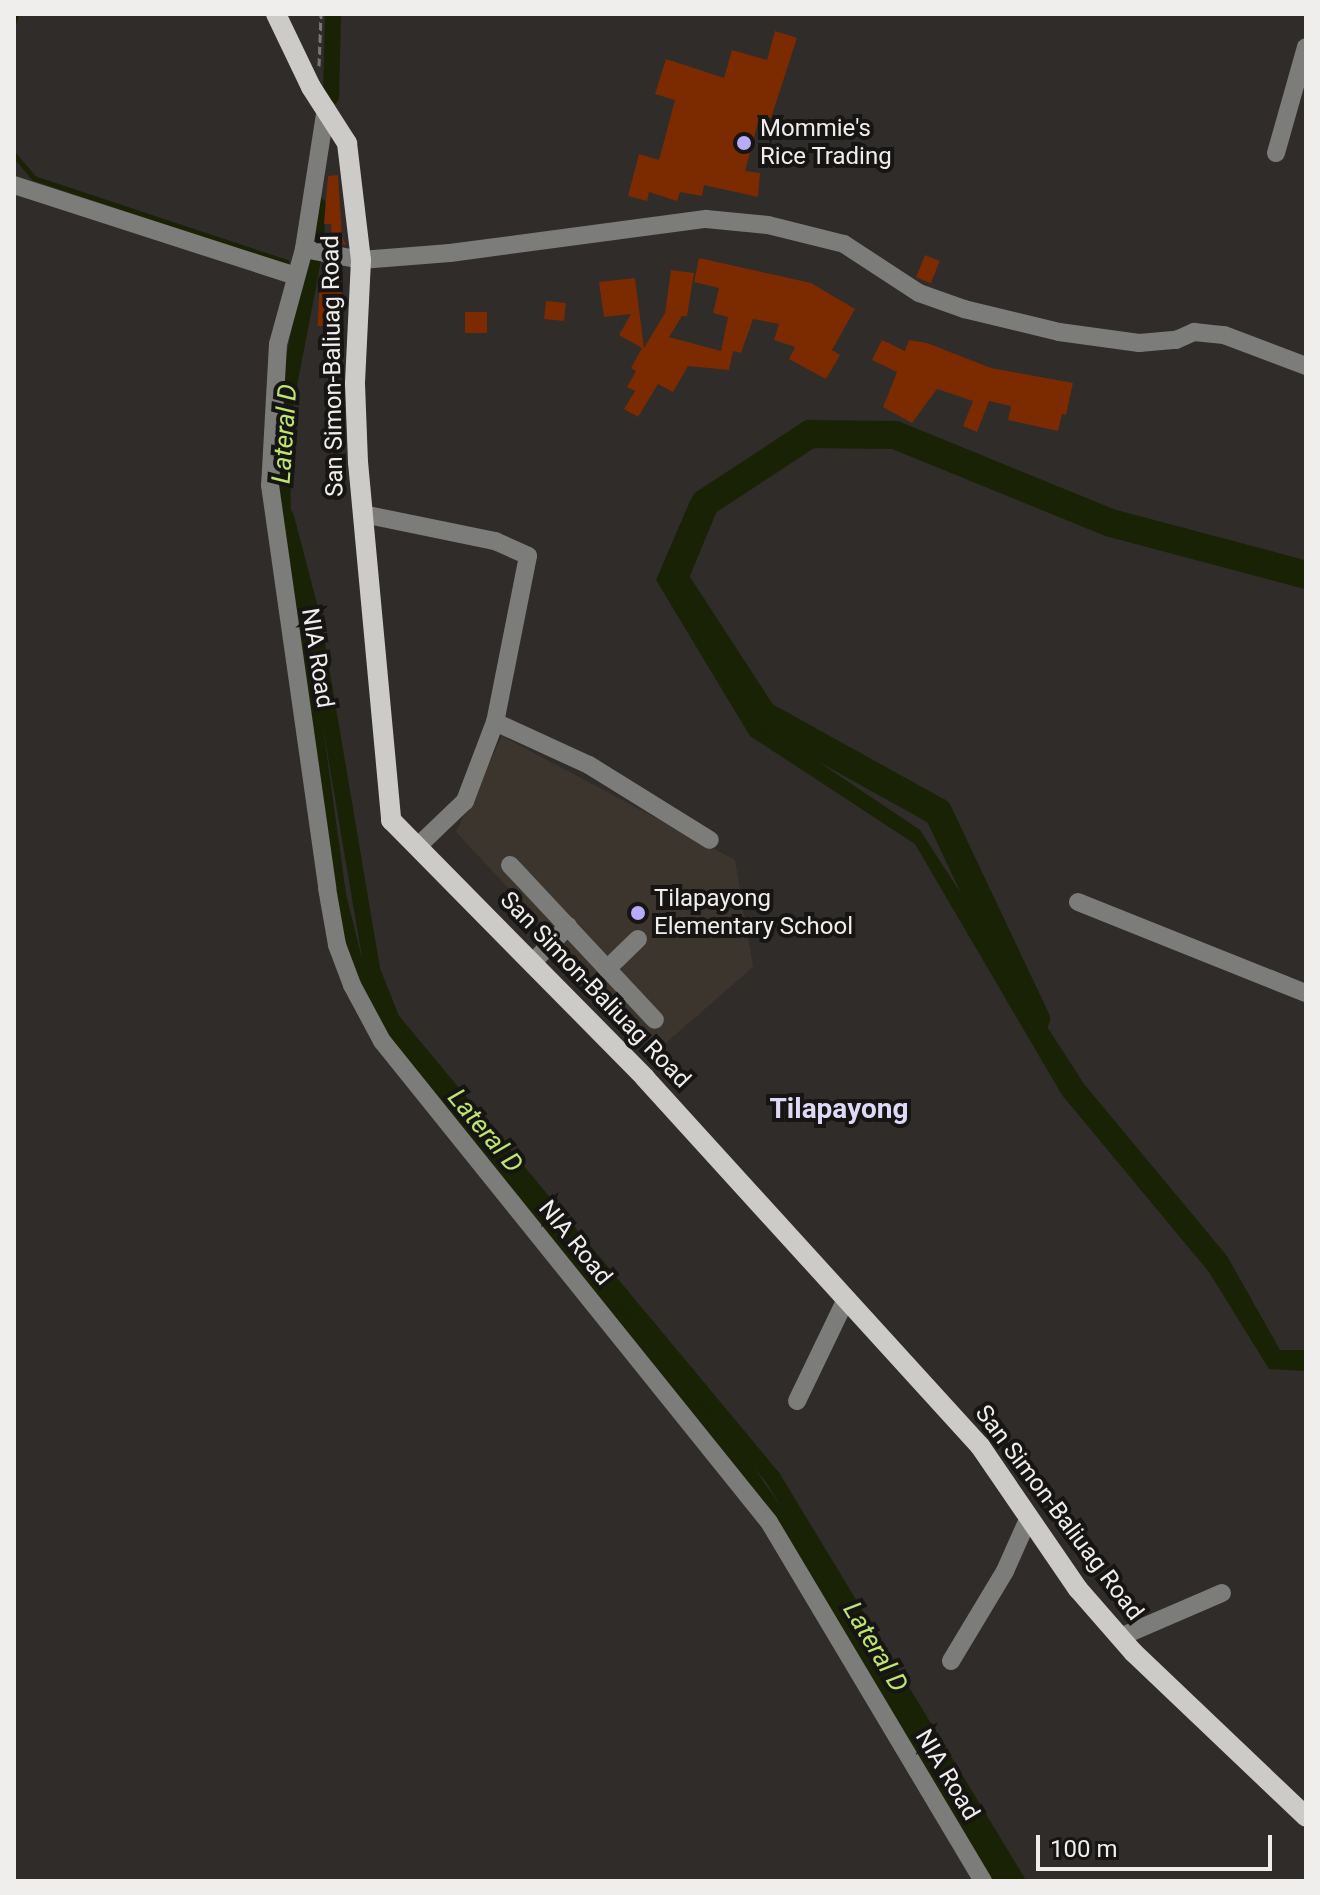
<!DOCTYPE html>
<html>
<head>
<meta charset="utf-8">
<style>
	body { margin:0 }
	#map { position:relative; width:1320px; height:1895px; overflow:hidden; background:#2f2c29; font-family:Roboto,sans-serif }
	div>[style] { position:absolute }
	.built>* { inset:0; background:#3c352d }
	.water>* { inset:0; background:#192205 }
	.stream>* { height:5px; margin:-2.5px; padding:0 2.5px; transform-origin:2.5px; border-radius:2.5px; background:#192205 }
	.canal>* { height:16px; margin:-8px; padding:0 8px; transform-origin:8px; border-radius:8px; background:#192205 }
	.river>* { height:28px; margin:-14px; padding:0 14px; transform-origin:14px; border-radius:14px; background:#192205 }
	.building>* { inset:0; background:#7c2a00; transform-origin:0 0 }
	.path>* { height:3px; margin-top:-1.5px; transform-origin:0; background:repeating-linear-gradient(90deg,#797774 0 8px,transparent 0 12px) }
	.minor>* { height:18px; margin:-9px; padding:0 9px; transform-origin:9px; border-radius:9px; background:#7c7c7a }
	.major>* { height:20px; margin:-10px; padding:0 10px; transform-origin:10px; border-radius:10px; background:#cccbc7 }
	.dots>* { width:22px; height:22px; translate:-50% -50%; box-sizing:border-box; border:4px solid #161513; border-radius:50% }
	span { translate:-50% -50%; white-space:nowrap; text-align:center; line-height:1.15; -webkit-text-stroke:8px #161513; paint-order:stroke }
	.poi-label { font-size:24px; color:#f0eeec }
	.left { translate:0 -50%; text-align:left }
	.street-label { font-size:24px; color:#f0eeec }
	.water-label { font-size:26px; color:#bee56f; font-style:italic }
	.quarter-label { font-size:28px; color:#ddd9f6; font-weight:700 }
	.frame { position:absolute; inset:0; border:16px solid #f0eeec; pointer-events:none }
	.scale { position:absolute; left:1036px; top:1835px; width:236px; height:36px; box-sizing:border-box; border:4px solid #f0eeec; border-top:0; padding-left:10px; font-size:24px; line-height:28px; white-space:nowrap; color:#f0eeec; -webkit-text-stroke:6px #161513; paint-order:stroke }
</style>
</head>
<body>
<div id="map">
	<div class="built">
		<i style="clip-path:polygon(502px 736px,735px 860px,753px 967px,659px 1049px,456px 832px)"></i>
	</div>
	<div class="water">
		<i style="clip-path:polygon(280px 388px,290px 390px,291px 549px,318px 691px,346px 894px,366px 975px,397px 1038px,722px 1421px,825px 1571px,1010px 1881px,991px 1881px,763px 1501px,391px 1044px,350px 964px,337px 914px,275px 485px)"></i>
		<i style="clip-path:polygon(691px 499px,705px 503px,675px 578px,759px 722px,920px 830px,1084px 1084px,1227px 1256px,1280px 1350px,1306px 1350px,1306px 1371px,1269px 1369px,1209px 1272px,1062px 1095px,915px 844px,750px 736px,656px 580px)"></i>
	</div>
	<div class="stream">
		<i style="left:14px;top:21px;width:7px;rotate:-74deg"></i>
		<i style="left:14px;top:155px;width:30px;rotate:49deg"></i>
		<i style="left:34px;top:178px;width:266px;rotate:18.4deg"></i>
	</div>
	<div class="canal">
		<i style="left:331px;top:97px;width:83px;rotate:-88.6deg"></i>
		<i style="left:316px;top:241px;width:36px;rotate:-87deg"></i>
		<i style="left:284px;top:411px;width:154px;rotate:-79.1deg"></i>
		<i style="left:286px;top:517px;width:106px;rotate:75.3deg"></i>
		<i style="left:313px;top:620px;width:355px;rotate:80.4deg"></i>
		<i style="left:372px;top:970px;width:54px;rotate:68.2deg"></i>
		<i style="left:392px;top:1020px;width:596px;rotate:50.24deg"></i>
		<i style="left:773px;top:1478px;width:471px;rotate:58.8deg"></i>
	</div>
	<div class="river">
		<i style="left:1036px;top:1019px;width:229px;rotate:-115.3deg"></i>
		<i style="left:938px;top:812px;width:200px;rotate:-151deg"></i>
		<i style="left:763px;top:715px;width:163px;rotate:-123deg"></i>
		<i style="left:674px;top:578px;width:81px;rotate:-67.5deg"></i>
		<i style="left:705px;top:503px;width:126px;rotate:-33.3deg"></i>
		<i style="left:810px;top:434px;width:85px;rotate:0.7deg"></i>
		<i style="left:895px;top:435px;width:233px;rotate:22.2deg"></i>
		<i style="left:1111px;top:523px;width:202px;rotate:14.9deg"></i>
	</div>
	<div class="building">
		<i style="clip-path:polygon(775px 31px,797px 38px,771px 118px,760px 115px,745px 171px,760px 173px,758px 197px,704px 185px,702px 196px,680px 192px,677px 201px,649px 192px,647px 201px,628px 196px,639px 154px,659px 160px,675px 100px,655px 94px,666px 59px,724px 78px,732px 50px,767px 60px)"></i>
		<i style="clip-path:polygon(338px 175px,342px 236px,346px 245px,332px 242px,331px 224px,324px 224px,328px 176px)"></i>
		<i style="left:925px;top:255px;width:16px;height:24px;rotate:22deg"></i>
		<i style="clip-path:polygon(699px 258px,811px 283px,855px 309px,832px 350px,840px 355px,826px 379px,789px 359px,795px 347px,774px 340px,779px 324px,753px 319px,741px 353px,733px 351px,729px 370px,688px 366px,673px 392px,658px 384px,638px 417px,624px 409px,635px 391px,627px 387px,636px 371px,631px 368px,642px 348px,619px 335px,631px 314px,604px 317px,599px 282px,635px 278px,644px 348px,665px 313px,671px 270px,694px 273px,687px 316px,682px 316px,669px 337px,721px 351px,728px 317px,713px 313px,719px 288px,694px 282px)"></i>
		<i style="left:320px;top:279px;width:22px;height:47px;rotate:3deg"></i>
		<i style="left:546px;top:301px;width:20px;height:18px;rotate:6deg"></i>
		<i style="left:465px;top:312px;width:22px;height:21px"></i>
		<i style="clip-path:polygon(882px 340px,905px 351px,909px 340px,927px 343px,991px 368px,1073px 383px,1066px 415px,1062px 414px,1058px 431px,1008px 420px,1011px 406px,989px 401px,977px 432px,963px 426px,973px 401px,937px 389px,912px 423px,883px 407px,897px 372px,872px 360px)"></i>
	</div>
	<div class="path">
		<i style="left:319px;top:66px;width:52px;rotate:-87.8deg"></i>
	</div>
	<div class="minor">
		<i style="left:326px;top:108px;width:143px;rotate:98.9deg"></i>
		<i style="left:304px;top:249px;width:98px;rotate:105.3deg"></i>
		<i style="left:278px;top:344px;width:141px;rotate:93.2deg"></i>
		<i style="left:270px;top:485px;width:407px;rotate:81.9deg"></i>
		<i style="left:327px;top:888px;width:58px;rotate:80deg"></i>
		<i style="left:337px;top:945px;width:43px;rotate:69.4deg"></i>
		<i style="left:352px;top:985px;width:64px;rotate:61.8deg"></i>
		<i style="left:382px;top:1041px;width:617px;rotate:51.18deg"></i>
		<i style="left:769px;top:1522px;width:418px;rotate:59.2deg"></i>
		<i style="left:1276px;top:153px;width:110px;rotate:-74.2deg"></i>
		<i style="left:14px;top:185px;width:295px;rotate:17.9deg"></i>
		<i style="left:304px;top:249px;width:58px;rotate:10.9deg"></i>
		<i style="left:361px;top:260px;width:89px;rotate:-4.5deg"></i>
		<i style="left:450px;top:253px;width:258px;rotate:-7.6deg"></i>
		<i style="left:706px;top:219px;width:62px;rotate:5.5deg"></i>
		<i style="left:768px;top:225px;width:78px;rotate:14deg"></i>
		<i style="left:844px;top:244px;width:90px;rotate:33.2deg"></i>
		<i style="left:919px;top:293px;width:48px;rotate:19.6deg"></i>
		<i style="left:964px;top:309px;width:98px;rotate:13.6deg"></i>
		<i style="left:1059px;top:332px;width:81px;rotate:7.8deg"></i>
		<i style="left:1139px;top:343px;width:37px;rotate:-5deg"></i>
		<i style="left:1176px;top:340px;width:20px;rotate:-24deg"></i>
		<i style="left:1194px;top:332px;width:30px;rotate:6deg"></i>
		<i style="left:1224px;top:335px;width:88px;rotate:20.7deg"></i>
		<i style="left:363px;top:514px;width:135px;rotate:11.6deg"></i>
		<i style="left:495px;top:541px;width:36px;rotate:24deg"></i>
		<i style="left:528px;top:556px;width:169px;rotate:101.2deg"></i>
		<i style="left:495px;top:722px;width:85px;rotate:110.8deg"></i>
		<i style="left:465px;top:801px;width:65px;rotate:136.2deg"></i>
		<i style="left:495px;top:722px;width:103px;rotate:24.6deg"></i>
		<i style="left:589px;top:765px;width:142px;rotate:31.8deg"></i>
		<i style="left:510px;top:865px;width:212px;rotate:46.9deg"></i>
		<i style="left:1078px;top:902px;width:245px;rotate:21.8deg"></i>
		<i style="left:534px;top:961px;width:49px;rotate:-45.8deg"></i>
		<i style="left:607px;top:969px;width:43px;rotate:-44.1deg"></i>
		<i style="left:797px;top:1401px;width:113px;rotate:-64.3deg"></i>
		<i style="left:1120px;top:1637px;width:111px;rotate:-23.3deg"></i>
		<i style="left:951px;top:1661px;width:105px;rotate:-59deg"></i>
		<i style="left:1005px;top:1571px;width:59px;rotate:-66deg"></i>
	</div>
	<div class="major">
		<i style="left:276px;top:14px;width:81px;rotate:64.4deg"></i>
		<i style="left:311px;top:87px;width:67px;rotate:57.3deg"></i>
		<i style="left:347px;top:143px;width:118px;rotate:83.2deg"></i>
		<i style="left:361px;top:260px;width:124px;rotate:92.8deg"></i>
		<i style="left:355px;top:384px;width:78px;rotate:87.8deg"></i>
		<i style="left:358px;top:462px;width:360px;rotate:84.7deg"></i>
		<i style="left:391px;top:820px;width:362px;rotate:45.4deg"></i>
		<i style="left:645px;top:1078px;width:498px;rotate:47.7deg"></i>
		<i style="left:980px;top:1446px;width:173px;rotate:55.6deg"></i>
		<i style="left:1078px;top:1589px;width:84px;rotate:48.9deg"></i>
		<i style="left:1133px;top:1652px;width:239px;rotate:43.6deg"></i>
	</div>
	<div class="dots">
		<i style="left:744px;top:143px;background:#b9abf7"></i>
		<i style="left:638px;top:913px;background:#b9abf7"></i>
	</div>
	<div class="poi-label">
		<span class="left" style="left:760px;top:143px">Mommie's<br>Rice Trading</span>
		<span class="left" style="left:654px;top:913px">Tilapayong<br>Elementary School</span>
	</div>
	<div class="street-label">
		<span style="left:333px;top:366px;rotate:-91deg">San Simon-Baliuag Road</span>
		<span style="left:317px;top:658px;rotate:81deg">NIA Road</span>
		<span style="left:595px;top:990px;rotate:46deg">San Simon-Baliuag Road</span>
		<span style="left:575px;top:1243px;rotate:51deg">NIA Road</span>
		<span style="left:1059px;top:1513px;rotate:53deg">San Simon-Baliuag Road</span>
		<span style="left:947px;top:1775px;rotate:59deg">NIA Road</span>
	</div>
	<div class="water-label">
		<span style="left:285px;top:434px;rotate:-86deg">Lateral D</span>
		<span style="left:485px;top:1131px;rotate:50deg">Lateral D</span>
		<span style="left:875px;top:1647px;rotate:59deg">Lateral D</span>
	</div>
	<div class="quarter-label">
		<span style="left:839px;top:1109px">Tilapayong</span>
	</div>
	<div class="frame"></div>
	<div class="scale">100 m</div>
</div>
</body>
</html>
